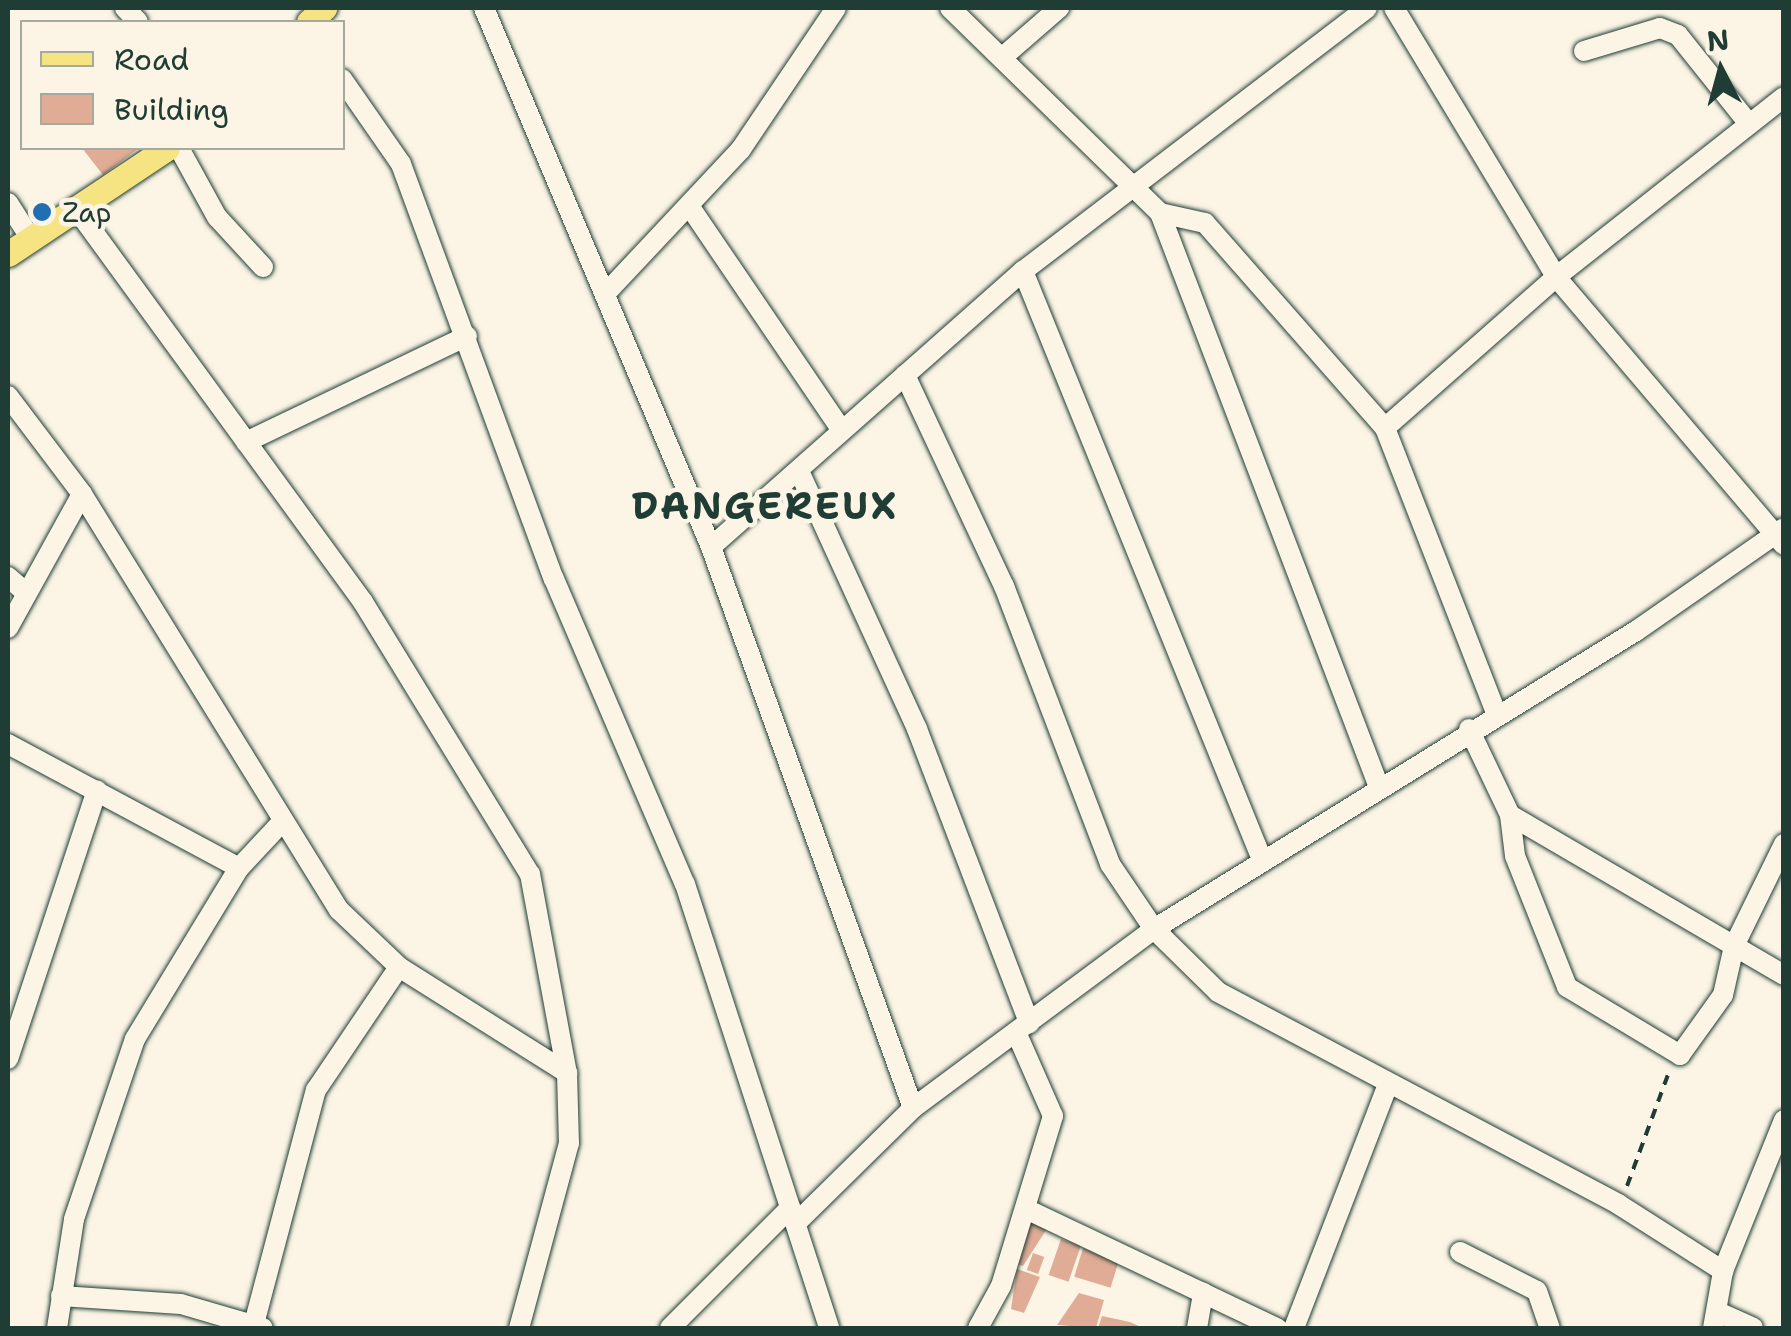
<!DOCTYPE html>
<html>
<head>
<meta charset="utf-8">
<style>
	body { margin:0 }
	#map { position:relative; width:1791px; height:1336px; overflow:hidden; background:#fcf5e5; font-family:"Shantell Sans",sans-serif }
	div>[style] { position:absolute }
	.building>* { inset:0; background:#e1ac96; transform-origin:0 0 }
	.path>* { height:4px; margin-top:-2px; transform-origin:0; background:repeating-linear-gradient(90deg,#1f3d34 0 10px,transparent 0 18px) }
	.roads { filter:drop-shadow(0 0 2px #1f3d34) drop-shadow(0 0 2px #1f3d34) }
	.minor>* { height:20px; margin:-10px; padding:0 10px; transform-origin:10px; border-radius:10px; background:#fcf5e5 }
	.major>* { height:25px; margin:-12.5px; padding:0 12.5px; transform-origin:12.5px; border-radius:12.5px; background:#f6e381 }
	.dots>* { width:28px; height:28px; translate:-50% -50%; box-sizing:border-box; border:5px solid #fcf5e5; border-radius:50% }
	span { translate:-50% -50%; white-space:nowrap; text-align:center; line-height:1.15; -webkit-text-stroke:9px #fcf5e5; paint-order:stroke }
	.poi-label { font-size:28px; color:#1f3d34 }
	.left { translate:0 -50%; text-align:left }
	.district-label { font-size:38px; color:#1f3d34; font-weight:700; letter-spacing:2.5px }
	.frame { position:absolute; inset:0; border:10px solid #1f3d34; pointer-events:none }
	.legend { position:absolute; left:20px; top:20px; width:325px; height:130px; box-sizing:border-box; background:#fcf5e5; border:2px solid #a4ab9e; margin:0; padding:12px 18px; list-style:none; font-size:30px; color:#1f3d34 }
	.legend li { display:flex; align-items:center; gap:20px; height:50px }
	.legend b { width:50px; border:2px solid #a4ab9e }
	.north { position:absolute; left:1671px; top:20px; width:100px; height:100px; -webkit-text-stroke:8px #fcf5e5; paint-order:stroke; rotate:354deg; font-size:28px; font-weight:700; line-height:40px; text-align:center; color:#1f3d34 }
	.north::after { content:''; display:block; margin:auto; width:35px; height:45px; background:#1f3d34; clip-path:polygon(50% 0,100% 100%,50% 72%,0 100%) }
</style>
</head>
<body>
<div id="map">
	<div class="building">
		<i style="clip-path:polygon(82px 148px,105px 150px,139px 148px,103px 175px)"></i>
		<i style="clip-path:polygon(1027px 1216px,1050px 1224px,1023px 1266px,1011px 1262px)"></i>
		<i style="left:1061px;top:1239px;width:21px;height:38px;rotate:19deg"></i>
		<i style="left:1083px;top:1248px;width:38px;height:30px;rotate:17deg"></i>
		<i style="left:1033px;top:1253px;width:12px;height:18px;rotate:20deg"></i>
		<i style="clip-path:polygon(1017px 1269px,1040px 1277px,1024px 1313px,1011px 1309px)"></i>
		<i style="clip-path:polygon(1079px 1293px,1104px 1300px,1096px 1328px,1057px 1325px)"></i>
		<i style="clip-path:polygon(1102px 1316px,1130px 1322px,1143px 1328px,1098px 1328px)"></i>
	</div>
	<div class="path">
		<i style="left:1627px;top:1186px;width:121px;rotate:-69.8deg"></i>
	</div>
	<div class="roads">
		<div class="minor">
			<i style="left:125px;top:8px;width:19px;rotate:47deg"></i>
			<i style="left:484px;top:8px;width:585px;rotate:67.16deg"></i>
			<i style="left:711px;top:547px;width:596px;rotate:70.2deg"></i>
			<i style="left:950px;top:8px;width:293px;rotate:44.3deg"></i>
			<i style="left:1160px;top:213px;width:46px;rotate:12.5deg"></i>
			<i style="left:1205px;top:223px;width:273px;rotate:48.7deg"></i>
			<i style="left:1385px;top:428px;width:305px;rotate:68.7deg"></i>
			<i style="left:1394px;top:8px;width:314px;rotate:58.9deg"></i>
			<i style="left:1556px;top:277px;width:352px;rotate:49.6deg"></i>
			<i style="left:1584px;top:51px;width:79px;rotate:-16.8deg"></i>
			<i style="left:1660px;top:28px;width:19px;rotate:21deg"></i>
			<i style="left:1678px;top:35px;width:114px;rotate:51.4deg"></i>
			<i style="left:1005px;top:55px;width:72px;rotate:-41deg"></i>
			<i style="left:342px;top:79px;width:103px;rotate:55.2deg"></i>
			<i style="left:401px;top:164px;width:442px;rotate:69.8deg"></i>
			<i style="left:554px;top:579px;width:332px;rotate:66.8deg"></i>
			<i style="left:685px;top:884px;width:467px;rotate:72deg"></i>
			<i style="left:179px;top:148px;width:79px;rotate:61.2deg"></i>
			<i style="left:217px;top:217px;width:68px;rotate:47.4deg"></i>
			<i style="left:8px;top:203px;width:43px;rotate:57.4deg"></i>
			<i style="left:75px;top:207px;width:489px;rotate:53.9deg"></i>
			<i style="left:363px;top:602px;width:319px;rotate:58.5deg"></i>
			<i style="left:530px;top:874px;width:202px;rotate:79.5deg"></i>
			<i style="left:567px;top:1073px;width:70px;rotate:88.4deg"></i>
			<i style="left:569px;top:1143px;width:192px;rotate:105.1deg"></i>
			<i style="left:692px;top:210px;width:265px;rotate:55.8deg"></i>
			<i style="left:1160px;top:213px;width:614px;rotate:69.12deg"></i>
			<i style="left:1023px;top:271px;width:632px;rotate:67.9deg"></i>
			<i style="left:606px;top:293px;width:197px;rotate:-46.8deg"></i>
			<i style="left:741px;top:149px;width:170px;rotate:-56deg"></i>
			<i style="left:905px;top:375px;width:233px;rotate:64.9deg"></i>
			<i style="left:1004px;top:586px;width:298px;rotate:69.1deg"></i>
			<i style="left:1110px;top:864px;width:78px;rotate:55.9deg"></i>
			<i style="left:1154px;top:929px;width:90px;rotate:44.5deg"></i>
			<i style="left:1218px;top:992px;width:453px;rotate:27.9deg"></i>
			<i style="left:1618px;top:1204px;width:125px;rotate:32.5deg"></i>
			<i style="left:8px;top:396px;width:123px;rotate:52.9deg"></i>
			<i style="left:82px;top:494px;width:489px;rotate:58.3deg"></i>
			<i style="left:339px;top:910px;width:83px;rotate:43.5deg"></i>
			<i style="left:399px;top:967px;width:199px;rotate:32.2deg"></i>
			<i style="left:1385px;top:428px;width:228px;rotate:-41.4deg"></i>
			<i style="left:1556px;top:277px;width:290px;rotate:-38.3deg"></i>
			<i style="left:246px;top:442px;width:245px;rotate:-25.6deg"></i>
			<i style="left:799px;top:471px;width:284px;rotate:65.4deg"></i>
			<i style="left:917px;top:729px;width:315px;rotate:69.1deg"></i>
			<i style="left:711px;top:547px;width:417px;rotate:-41.5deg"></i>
			<i style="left:1023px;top:271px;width:433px;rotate:-37.4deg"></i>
			<i style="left:8px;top:577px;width:20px;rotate:41deg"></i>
			<i style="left:8px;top:628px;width:153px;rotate:-61.1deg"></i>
			<i style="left:1469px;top:729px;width:95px;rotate:64.5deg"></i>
			<i style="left:1510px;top:815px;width:317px;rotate:30.3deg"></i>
			<i style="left:8px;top:744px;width:262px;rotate:28.2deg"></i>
			<i style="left:1510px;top:815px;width:41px;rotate:83deg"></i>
			<i style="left:1515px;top:856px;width:141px;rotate:68.3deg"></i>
			<i style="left:1567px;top:987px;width:132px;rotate:31deg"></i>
			<i style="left:1680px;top:1055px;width:74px;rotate:-54.4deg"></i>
			<i style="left:1723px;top:995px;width:50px;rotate:-77.3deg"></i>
			<i style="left:1734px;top:946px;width:114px;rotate:-63.9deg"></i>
			<i style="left:8px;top:1059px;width:283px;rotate:-71.7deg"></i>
			<i style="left:1026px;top:1209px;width:278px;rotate:25.4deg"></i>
			<i style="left:796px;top:1223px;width:164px;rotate:-44.5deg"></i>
			<i style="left:913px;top:1108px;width:300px;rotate:-36.6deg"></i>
			<i style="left:1154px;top:929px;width:567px;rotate:-31.73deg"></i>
			<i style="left:1636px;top:631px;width:180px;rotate:-34.8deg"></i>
			<i style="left:1460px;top:1252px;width:86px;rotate:26.9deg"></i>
			<i style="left:1537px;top:1291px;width:39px;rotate:71deg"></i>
			<i style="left:61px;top:1296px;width:120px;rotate:3.8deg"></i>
			<i style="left:181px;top:1304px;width:85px;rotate:16.3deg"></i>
			<i style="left:1720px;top:1313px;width:36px;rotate:24deg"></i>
			<i style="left:254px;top:1324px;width:242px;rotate:-75.2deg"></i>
			<i style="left:316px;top:1090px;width:148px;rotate:-56deg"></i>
			<i style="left:57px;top:1328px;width:110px;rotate:-81.1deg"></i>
			<i style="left:74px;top:1219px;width:190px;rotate:-71.3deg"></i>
			<i style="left:135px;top:1039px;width:200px;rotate:-58.7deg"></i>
			<i style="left:239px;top:868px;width:63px;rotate:-46.9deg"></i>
			<i style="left:670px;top:1328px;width:170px;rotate:-45deg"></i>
			<i style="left:978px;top:1328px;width:48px;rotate:-61.3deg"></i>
			<i style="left:1001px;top:1286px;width:178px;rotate:-73deg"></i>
			<i style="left:1053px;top:1116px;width:92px;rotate:-113.8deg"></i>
			<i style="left:1197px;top:1328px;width:36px;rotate:-80deg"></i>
			<i style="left:1294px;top:1328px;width:261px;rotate:-68.9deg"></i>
			<i style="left:1713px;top:1328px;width:58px;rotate:-80deg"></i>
			<i style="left:1723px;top:1271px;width:163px;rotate:-68deg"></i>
		</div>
		<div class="major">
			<i style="left:309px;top:22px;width:21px;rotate:-43deg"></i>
			<i style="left:8px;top:254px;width:191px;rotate:-33.7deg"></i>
		</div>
	</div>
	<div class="dots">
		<i style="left:42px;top:212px;background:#1f6fb2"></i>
	</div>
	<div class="poi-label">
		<span class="left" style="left:62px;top:212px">Zap</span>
	</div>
	<div class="district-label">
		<span style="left:765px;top:506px">DANGEREUX</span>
	</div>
	<div class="frame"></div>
	<ul class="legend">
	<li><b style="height:12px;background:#f6e381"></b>Road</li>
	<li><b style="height:28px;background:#e1ac96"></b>Building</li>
	</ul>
	<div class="north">N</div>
</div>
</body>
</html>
